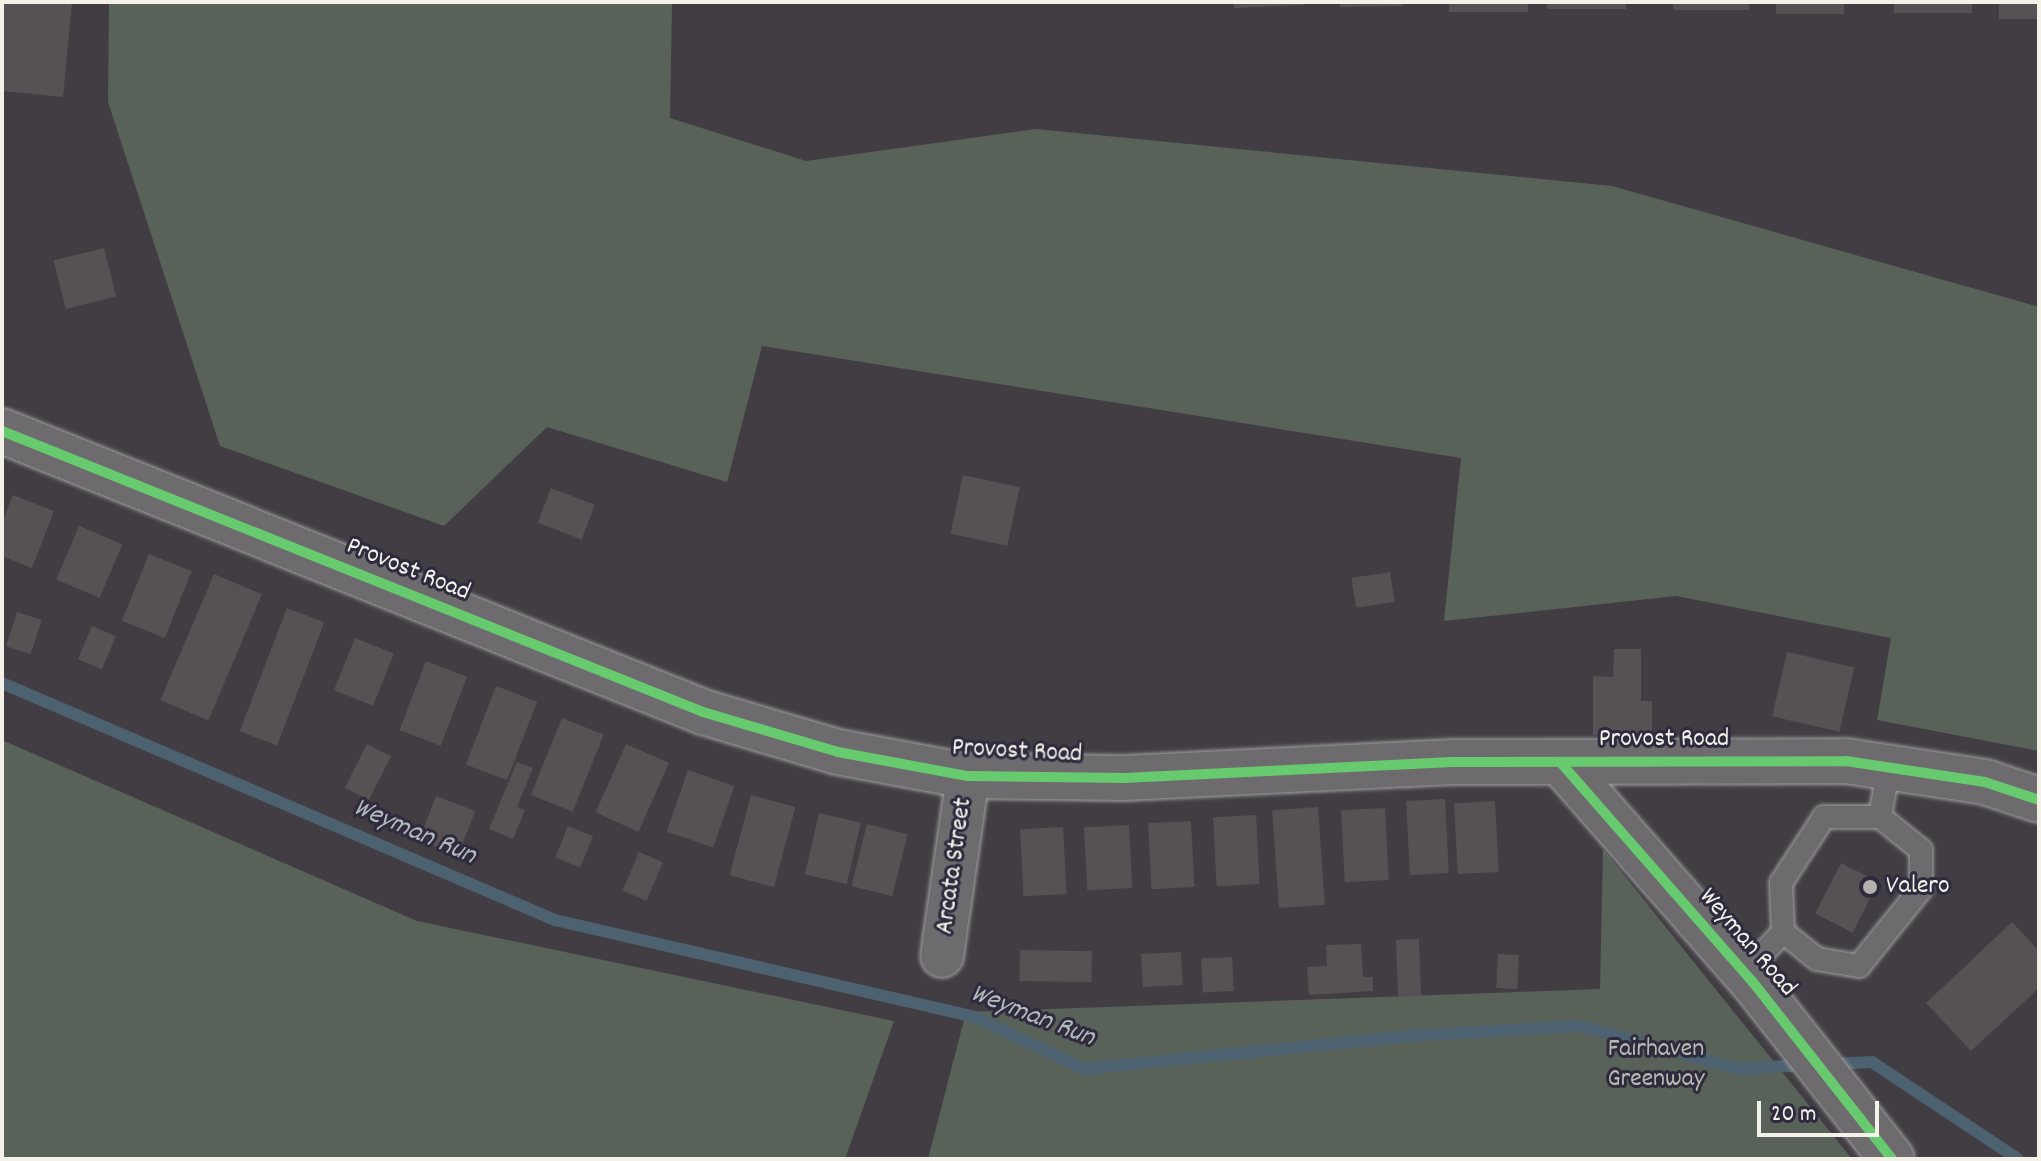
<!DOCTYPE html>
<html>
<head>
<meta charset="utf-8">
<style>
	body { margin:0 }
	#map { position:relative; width:2041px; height:1161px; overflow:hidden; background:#413d43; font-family:Dekko,sans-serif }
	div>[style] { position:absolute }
	.green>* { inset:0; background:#596259 }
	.stream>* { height:12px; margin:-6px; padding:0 6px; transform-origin:6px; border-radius:6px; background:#4c6270 }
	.building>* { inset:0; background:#565254; transform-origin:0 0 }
	.roads { filter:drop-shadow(0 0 2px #a19fa0) drop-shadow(0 0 2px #a19fa0) }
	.lane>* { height:22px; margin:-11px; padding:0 11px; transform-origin:11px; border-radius:11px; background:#6e6b6e }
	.street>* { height:42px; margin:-21px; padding:0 21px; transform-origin:21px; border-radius:21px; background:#6e6b6e }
	.secondary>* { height:44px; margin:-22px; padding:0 22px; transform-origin:22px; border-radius:22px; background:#6e6b6e }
	.cycleway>* { height:10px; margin:-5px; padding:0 5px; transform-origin:5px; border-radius:5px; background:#67ca6e }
	.dots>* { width:22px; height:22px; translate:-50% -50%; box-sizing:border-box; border:4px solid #2f2a3d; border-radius:50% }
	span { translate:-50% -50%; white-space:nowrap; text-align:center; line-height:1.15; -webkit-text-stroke:6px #2f2a3d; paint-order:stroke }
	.street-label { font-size:26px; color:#f4f1e8 }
	.poi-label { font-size:26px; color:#f4f1e8 }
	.left { translate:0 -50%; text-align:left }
	.park-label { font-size:26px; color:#b8bab0 }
	.water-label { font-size:28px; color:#b1b9ba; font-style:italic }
	.frame { position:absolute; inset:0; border:4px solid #f4f1e8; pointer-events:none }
	.scale { position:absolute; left:1757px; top:1101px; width:122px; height:36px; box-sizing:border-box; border:4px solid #f4f1e8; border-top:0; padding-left:10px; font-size:24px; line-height:28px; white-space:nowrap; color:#f4f1e8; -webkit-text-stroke:6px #2f2a3d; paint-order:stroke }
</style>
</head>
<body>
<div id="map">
	<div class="green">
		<i style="clip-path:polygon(109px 2px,672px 2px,670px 118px,806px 161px,1036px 129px,1612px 186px,2039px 307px,2039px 751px,1877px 720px,1891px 638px,1676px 596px,1444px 621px,1461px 458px,762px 346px,727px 482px,547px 427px,444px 526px,220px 446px,108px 102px)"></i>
		<i style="clip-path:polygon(2px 740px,417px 921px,894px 1021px,845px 1159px,2px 1159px)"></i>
		<i style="clip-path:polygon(1603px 849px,1852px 1159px,928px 1159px,966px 1012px,1600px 989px)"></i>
	</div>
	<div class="stream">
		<i style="left:2px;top:683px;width:602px;rotate:23.2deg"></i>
		<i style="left:555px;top:920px;width:431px;rotate:13deg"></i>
		<i style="left:975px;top:1017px;width:121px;rotate:25.5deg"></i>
		<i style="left:1084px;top:1069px;width:325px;rotate:-5.8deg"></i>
		<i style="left:1407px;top:1036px;width:174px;rotate:-3.3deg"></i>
		<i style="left:1581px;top:1026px;width:163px;rotate:15.3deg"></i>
		<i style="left:1738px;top:1069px;width:67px;rotate:-3.4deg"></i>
		<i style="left:1831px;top:1064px;width:41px;rotate:-2.8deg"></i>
		<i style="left:1872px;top:1062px;width:175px;rotate:33.6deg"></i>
	</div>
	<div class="building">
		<i style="clip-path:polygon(2px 2px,72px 2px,63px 97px,2px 91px)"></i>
		<i style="clip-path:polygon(1233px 2px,1303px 2px,1304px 5px,1234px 8px)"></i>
		<i style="clip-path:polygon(1340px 2px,1403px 2px,1403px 6px,1340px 7px)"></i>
		<i style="left:1449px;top:2px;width:79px;height:10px"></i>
		<i style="left:1547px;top:2px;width:79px;height:7px"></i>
		<i style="left:1673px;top:2px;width:76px;height:8px"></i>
		<i style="left:1776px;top:2px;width:68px;height:12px"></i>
		<i style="left:1894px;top:2px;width:78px;height:11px"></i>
		<i style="left:1999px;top:2px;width:40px;height:17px"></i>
		<i style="left:104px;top:248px;width:50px;height:52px;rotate:76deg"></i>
		<i style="left:963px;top:475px;width:58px;height:60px;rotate:12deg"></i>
		<i style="left:551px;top:488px;width:47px;height:37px;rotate:21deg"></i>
		<i style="clip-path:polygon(13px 495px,54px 511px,32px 568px,2px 556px,2px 523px)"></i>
		<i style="left:79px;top:526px;width:47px;height:58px;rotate:23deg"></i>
		<i style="left:149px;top:554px;width:46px;height:72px;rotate:22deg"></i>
		<i style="left:1390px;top:572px;width:30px;height:39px;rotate:81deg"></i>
		<i style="left:214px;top:574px;width:52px;height:137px;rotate:23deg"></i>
		<i style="left:287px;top:608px;width:40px;height:132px;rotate:21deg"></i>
		<i style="left:17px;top:612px;width:26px;height:36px;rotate:18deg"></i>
		<i style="left:92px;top:626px;width:26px;height:36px;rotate:23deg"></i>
		<i style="left:355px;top:638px;width:42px;height:56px;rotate:22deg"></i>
		<i style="clip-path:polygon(1614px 649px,1641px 649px,1641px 701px,1652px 701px,1652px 735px,1593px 735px,1593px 676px,1613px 677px)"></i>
		<i style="left:1787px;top:652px;width:69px;height:66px;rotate:13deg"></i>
		<i style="left:426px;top:661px;width:44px;height:74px;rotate:21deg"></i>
		<i style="left:496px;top:686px;width:44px;height:84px;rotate:21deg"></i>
		<i style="left:562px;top:718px;width:45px;height:83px;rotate:22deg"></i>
		<i style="left:367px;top:744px;width:27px;height:49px;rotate:27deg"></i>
		<i style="left:626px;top:744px;width:47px;height:75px;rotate:24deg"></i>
		<i style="clip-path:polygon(517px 762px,533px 768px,517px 807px,525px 810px,513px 839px,489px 829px)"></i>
		<i style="left:688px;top:770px;width:49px;height:65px;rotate:19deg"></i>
		<i style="left:751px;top:795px;width:46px;height:83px;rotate:15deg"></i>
		<i style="left:436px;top:796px;width:42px;height:47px;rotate:21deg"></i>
		<i style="left:1445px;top:799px;width:74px;height:39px;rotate:87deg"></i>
		<i style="left:1495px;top:801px;width:71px;height:41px;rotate:87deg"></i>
		<i style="left:1318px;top:807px;width:98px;height:46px;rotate:86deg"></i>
		<i style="left:1385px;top:808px;width:72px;height:44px;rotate:87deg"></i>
		<i style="left:819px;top:813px;width:43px;height:63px;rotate:13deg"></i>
		<i style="left:1256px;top:815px;width:69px;height:43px;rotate:87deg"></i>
		<i style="left:1191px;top:821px;width:66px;height:43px;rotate:87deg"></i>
		<i style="left:867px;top:824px;width:42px;height:64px;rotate:14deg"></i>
		<i style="left:1129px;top:825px;width:63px;height:45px;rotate:87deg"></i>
		<i style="left:568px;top:826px;width:27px;height:34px;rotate:22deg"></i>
		<i style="left:1063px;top:827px;width:67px;height:43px;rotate:87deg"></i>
		<i style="left:639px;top:852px;width:26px;height:42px;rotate:23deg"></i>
		<i style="left:1841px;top:863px;width:42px;height:57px;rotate:27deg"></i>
		<i style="clip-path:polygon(2012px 922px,2039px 951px,2039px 988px,1971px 1051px,1926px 1003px)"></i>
		<i style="left:1419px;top:939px;width:57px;height:23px;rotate:88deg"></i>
		<i style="clip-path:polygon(1361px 944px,1363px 977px,1373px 977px,1373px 991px,1309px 995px,1307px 967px,1327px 966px,1326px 945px)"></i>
		<i style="left:1020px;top:950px;width:72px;height:31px;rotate:1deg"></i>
		<i style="left:1181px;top:952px;width:33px;height:40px;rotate:87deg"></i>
		<i style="left:1498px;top:954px;width:21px;height:34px;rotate:3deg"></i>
		<i style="left:1232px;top:957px;width:34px;height:31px;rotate:87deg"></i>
	</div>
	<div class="roads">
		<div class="lane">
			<i style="left:1783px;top:932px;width:49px;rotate:-92.3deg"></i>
			<i style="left:1781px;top:883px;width:79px;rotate:-56.9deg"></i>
			<i style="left:1824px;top:817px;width:56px"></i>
			<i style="left:1744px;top:973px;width:57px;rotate:-46.4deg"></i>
			<i style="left:1783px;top:932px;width:43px;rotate:38.5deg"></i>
			<i style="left:1817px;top:959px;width:43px;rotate:9.5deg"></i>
			<i style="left:1859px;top:966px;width:99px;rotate:-51.2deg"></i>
			<i style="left:1921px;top:889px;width:39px;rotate:-90deg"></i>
			<i style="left:1921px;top:850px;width:53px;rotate:-141.2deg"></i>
			<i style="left:1880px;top:817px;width:53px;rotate:-80.2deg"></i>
		</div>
		<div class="street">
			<i style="left:942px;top:956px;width:182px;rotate:-81.8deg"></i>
		</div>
		<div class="secondary">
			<i style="left:2px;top:431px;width:755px;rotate:21.84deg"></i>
			<i style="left:703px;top:712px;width:141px;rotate:16.5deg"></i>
			<i style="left:838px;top:752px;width:132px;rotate:10.5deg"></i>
			<i style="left:968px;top:776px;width:156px;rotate:0.7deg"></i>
			<i style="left:1124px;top:778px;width:329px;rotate:-2.8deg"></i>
			<i style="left:1453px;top:762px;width:393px;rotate:-0.1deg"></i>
			<i style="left:1846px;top:761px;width:141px;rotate:8.6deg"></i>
			<i style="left:1985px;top:782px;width:57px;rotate:18.4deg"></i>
			<i style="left:1561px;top:763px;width:290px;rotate:48.8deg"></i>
			<i style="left:1752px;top:981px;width:226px;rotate:51.8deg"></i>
		</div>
	</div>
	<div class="cycleway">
		<i style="left:2px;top:431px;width:755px;rotate:21.84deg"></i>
		<i style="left:703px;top:712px;width:141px;rotate:16.5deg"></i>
		<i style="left:838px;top:752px;width:132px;rotate:10.5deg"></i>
		<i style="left:968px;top:776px;width:156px;rotate:0.7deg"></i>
		<i style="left:1124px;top:778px;width:329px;rotate:-2.8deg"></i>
		<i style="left:1453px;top:762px;width:393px;rotate:-0.1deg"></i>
		<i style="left:1846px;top:761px;width:141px;rotate:8.6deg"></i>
		<i style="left:1985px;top:782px;width:57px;rotate:18.4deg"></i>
		<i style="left:1561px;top:763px;width:290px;rotate:48.8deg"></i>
		<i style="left:1752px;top:981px;width:226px;rotate:51.8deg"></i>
	</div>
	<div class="dots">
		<i style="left:1870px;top:887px;background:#b5b2ae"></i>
	</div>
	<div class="street-label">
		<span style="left:408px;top:570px;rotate:22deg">Provost Road</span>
		<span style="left:1664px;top:740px">Provost Road</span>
		<span style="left:1017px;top:752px;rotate:3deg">Provost Road</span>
		<span style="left:955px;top:866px;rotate:-82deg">Arcata Street</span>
		<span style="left:1747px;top:943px;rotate:49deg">Weyman Road</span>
	</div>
	<div class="poi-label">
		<span class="left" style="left:1886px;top:887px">Valero</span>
	</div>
	<div class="park-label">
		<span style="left:1656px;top:1065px">Fairhaven<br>Greenway</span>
	</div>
	<div class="water-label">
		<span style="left:414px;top:833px;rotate:23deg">Weyman Run</span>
		<span style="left:1032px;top:1017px;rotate:21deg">Weyman Run</span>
	</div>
	<div class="frame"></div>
	<div class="scale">20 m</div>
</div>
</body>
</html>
